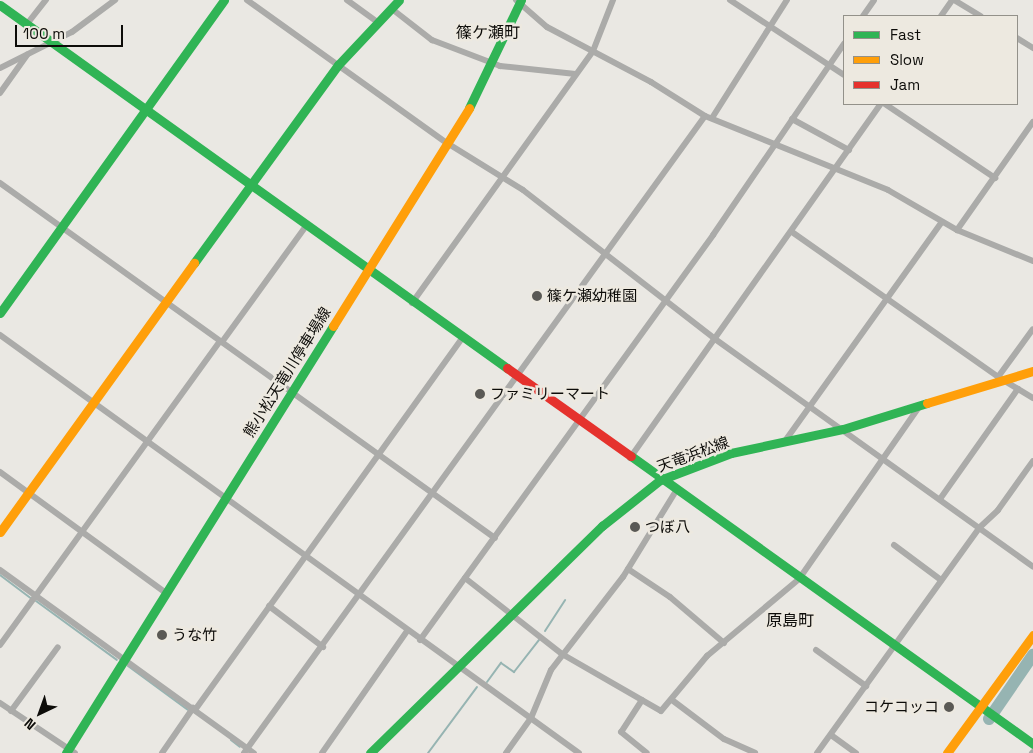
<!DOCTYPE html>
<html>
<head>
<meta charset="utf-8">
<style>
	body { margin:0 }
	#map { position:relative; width:1033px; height:753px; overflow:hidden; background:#eae8e3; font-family:"Space Grotesk","Noto Sans JP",sans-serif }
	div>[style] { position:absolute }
	.stream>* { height:2px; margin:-1px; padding:0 1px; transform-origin:1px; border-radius:1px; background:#96b4b2 }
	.river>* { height:12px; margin:-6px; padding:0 6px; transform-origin:6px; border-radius:6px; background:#96b4b2 }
	.street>* { height:6px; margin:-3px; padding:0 3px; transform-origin:3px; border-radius:3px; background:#ababa9 }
	.fast>* { height:9px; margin:-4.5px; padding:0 4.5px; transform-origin:4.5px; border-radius:4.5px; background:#30b455 }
	.slow>* { height:9px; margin:-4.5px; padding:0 4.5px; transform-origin:4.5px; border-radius:4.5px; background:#ff9f0a }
	.jam>* { height:9px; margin:-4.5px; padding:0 4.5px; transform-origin:4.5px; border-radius:4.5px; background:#e5322d }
	.dots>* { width:14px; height:14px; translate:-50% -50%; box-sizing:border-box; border:2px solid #ede9e0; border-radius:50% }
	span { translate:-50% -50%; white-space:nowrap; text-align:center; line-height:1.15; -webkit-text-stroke:5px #ede9e0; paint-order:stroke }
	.poi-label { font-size:15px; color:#0d0c09 }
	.left { translate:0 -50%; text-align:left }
	.right { translate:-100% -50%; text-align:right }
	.street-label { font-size:15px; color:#0d0c09 }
	.neighbourhood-label { font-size:16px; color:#0d0c09 }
	.legend { position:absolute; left:843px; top:15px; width:175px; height:90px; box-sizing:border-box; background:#ede9e0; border:1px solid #93918a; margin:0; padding:6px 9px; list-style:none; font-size:15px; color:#0d0c09 }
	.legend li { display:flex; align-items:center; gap:10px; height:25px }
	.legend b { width:25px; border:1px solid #93918a }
	.north { position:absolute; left:15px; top:688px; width:50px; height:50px; -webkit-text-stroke:4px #ede9e0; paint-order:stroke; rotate:222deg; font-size:14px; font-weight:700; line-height:20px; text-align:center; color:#0d0c09 }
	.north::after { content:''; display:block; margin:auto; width:18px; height:22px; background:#0d0c09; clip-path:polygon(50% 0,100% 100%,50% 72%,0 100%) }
	.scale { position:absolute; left:15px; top:25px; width:108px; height:22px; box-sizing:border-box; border:2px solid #0d0c09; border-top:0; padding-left:6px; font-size:15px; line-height:18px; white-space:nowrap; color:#0d0c09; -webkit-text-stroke:4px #ede9e0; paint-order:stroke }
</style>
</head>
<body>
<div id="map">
	<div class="stream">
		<i style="left:0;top:575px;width:39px;rotate:37deg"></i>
		<i style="left:36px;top:601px;width:100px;rotate:36.1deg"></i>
		<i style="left:545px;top:631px;width:37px;rotate:-57deg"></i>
		<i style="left:128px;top:666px;width:74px;rotate:36.3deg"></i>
		<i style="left:487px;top:682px;width:24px;rotate:-54deg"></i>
		<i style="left:501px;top:663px;width:16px;rotate:35deg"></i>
		<i style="left:514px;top:672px;width:41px;rotate:-52deg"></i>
		<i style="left:231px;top:740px;width:11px;rotate:38deg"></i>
		<i style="left:428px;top:753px;width:82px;rotate:-53.4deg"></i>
	</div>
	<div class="river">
		<i style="left:989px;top:719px;width:78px;rotate:-55.5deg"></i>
	</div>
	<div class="street">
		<i style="left:247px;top:0;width:246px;rotate:35.6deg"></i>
		<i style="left:447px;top:143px;width:89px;rotate:31.7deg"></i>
		<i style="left:523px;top:190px;width:243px;rotate:37.8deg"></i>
		<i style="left:715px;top:339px;width:391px;rotate:35.6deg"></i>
		<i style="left:347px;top:0;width:39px;rotate:36deg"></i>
		<i style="left:516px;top:0;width:41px;rotate:41.1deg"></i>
		<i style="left:547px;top:27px;width:118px;rotate:27.9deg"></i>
		<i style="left:651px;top:82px;width:64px;rotate:32.2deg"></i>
		<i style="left:705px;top:116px;width:197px;rotate:22deg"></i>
		<i style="left:888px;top:190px;width:80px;rotate:30.1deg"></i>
		<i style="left:957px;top:230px;width:82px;rotate:22.2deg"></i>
		<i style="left:730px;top:0;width:136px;rotate:33.3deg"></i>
		<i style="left:954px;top:0;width:31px;rotate:31deg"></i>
		<i style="left:392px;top:9px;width:51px;rotate:37.8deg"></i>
		<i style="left:432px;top:40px;width:73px;rotate:20.9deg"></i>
		<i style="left:500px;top:66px;width:76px;rotate:6deg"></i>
		<i style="left:863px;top:16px;width:19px;rotate:-55deg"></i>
		<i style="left:941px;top:16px;width:19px;rotate:-55deg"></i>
		<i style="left:27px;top:24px;width:31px;rotate:-52deg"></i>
		<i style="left:1017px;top:38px;width:19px;rotate:32deg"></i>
		<i style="left:0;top:68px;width:80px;rotate:-26.6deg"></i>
		<i style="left:72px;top:32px;width:54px;rotate:-36.7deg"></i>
		<i style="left:0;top:93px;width:47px;rotate:-54.6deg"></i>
		<i style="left:885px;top:104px;width:133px;rotate:33.9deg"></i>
		<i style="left:712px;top:118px;width:140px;rotate:-57.6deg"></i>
		<i style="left:792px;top:119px;width:65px;rotate:28.5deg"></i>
		<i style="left:0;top:183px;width:609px;rotate:35.65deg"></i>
		<i style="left:957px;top:230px;width:132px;rotate:-54.9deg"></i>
		<i style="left:792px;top:232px;width:252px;rotate:35.1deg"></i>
		<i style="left:998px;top:377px;width:41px;rotate:31deg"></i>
		<i style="left:412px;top:303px;width:310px;rotate:-54.3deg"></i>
		<i style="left:593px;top:51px;width:55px;rotate:-68.6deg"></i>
		<i style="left:0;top:335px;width:714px;rotate:35.83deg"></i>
		<i style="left:222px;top:342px;width:143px;rotate:-54.1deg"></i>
		<i style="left:998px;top:377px;width:59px;rotate:-53.9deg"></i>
		<i style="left:785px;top:441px;width:269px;rotate:-54.4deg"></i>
		<i style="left:630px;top:458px;width:434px;rotate:-54.7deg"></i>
		<i style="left:0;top:472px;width:205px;rotate:36.1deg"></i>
		<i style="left:940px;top:499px;width:135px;rotate:-54.7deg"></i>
		<i style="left:894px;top:545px;width:59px;rotate:36.7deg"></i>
		<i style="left:628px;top:569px;width:50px;rotate:33.7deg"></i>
		<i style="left:670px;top:597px;width:71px;rotate:40.4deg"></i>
		<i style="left:0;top:570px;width:313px;rotate:35.8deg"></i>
		<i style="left:465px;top:578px;width:123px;rotate:38.1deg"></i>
		<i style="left:562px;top:654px;width:114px;rotate:29.9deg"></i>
		<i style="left:661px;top:711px;width:72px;rotate:-50.1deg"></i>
		<i style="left:707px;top:656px;width:120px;rotate:-39.9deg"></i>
		<i style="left:799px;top:579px;width:210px;rotate:-55.1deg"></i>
		<i style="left:269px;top:606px;width:68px;rotate:37.2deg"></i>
		<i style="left:420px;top:640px;width:500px;rotate:-54.1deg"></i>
		<i style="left:713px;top:235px;width:232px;rotate:-55.6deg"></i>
		<i style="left:0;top:645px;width:375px;rotate:-54.1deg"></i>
		<i style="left:816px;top:650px;width:62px;rotate:35.8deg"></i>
		<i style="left:642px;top:700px;width:38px;rotate:123deg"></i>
		<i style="left:621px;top:732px;width:33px;rotate:39deg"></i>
		<i style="left:672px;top:700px;width:65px;rotate:36.9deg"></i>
		<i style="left:724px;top:739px;width:34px;rotate:24deg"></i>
		<i style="left:0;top:703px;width:90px;rotate:33.7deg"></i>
		<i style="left:195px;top:710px;width:458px;rotate:-54.3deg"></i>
		<i style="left:11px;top:711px;width:79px;rotate:-53.7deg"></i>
		<i style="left:831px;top:735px;width:31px;rotate:36deg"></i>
		<i style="left:162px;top:753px;width:55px;rotate:-55.4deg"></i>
		<i style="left:244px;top:753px;width:786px;rotate:-54.11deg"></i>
		<i style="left:322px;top:753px;width:149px;rotate:-55.1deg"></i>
		<i style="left:506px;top:753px;width:43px;rotate:-54.5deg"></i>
		<i style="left:531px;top:718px;width:52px;rotate:-67.4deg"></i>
		<i style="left:551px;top:670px;width:118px;rotate:-52.3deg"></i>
		<i style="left:623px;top:577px;width:101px;rotate:-58.4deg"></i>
		<i style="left:817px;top:753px;width:277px;rotate:-54.2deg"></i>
		<i style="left:979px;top:528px;width:26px;rotate:-43deg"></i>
		<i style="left:998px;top:510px;width:60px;rotate:-54.5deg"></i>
		<i style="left:1032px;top:753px;width:1px;rotate:-45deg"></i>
	</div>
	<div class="fast">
		<i style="left:0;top:5px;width:624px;rotate:35.6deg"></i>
		<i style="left:469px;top:108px;width:120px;rotate:-64.3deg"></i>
		<i style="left:194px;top:263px;width:245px;rotate:-54deg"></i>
		<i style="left:338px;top:65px;width:89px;rotate:-46.8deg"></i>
		<i style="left:0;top:313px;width:385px;rotate:-54.4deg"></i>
		<i style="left:631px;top:456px;width:495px;rotate:35.6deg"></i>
		<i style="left:66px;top:753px;width:504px;rotate:-57.98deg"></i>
		<i style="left:370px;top:753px;width:325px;rotate:-44.4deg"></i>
		<i style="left:602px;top:526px;width:74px;rotate:-38.4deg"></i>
		<i style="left:660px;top:480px;width:76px;rotate:-20.8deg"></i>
		<i style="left:731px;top:453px;width:115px;rotate:-12.1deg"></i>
		<i style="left:843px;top:429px;width:88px;rotate:-17.2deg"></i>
	</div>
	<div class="slow">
		<i style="left:333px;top:326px;width:257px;rotate:-58deg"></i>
		<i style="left:927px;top:403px;width:111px;rotate:-16.8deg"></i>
		<i style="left:0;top:532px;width:332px;rotate:-54.2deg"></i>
		<i style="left:947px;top:753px;width:146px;rotate:-53.9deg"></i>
	</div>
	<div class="jam">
		<i style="left:507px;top:368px;width:152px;rotate:35.4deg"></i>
	</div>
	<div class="dots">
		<i style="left:537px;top:296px;background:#5a5955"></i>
		<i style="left:480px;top:394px;background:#5a5955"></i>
		<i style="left:635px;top:527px;background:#5a5955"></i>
		<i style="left:162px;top:635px;background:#5a5955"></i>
		<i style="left:949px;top:707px;background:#5a5955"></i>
	</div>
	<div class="poi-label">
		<span class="left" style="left:547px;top:296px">篠ケ瀬幼稚園</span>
		<span class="left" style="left:490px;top:394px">ファミリーマート</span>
		<span class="left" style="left:645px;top:527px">つぼ八</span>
		<span class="left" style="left:172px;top:635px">うな竹</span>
		<span class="right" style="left:939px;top:707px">コケコッコ</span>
	</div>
	<div class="street-label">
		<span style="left:287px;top:372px;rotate:-58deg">熊小松天竜川停車場線</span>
		<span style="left:693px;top:454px;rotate:-20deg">天竜浜松線</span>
	</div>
	<div class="neighbourhood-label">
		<span style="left:488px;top:33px">篠ケ瀬町</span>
		<span style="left:790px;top:621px">原島町</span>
	</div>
	<ul class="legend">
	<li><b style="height:6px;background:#30b455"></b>Fast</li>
	<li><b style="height:6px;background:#ff9f0a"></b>Slow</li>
	<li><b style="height:6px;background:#e5322d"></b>Jam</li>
	</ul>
	<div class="north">N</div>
	<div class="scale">100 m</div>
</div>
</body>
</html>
